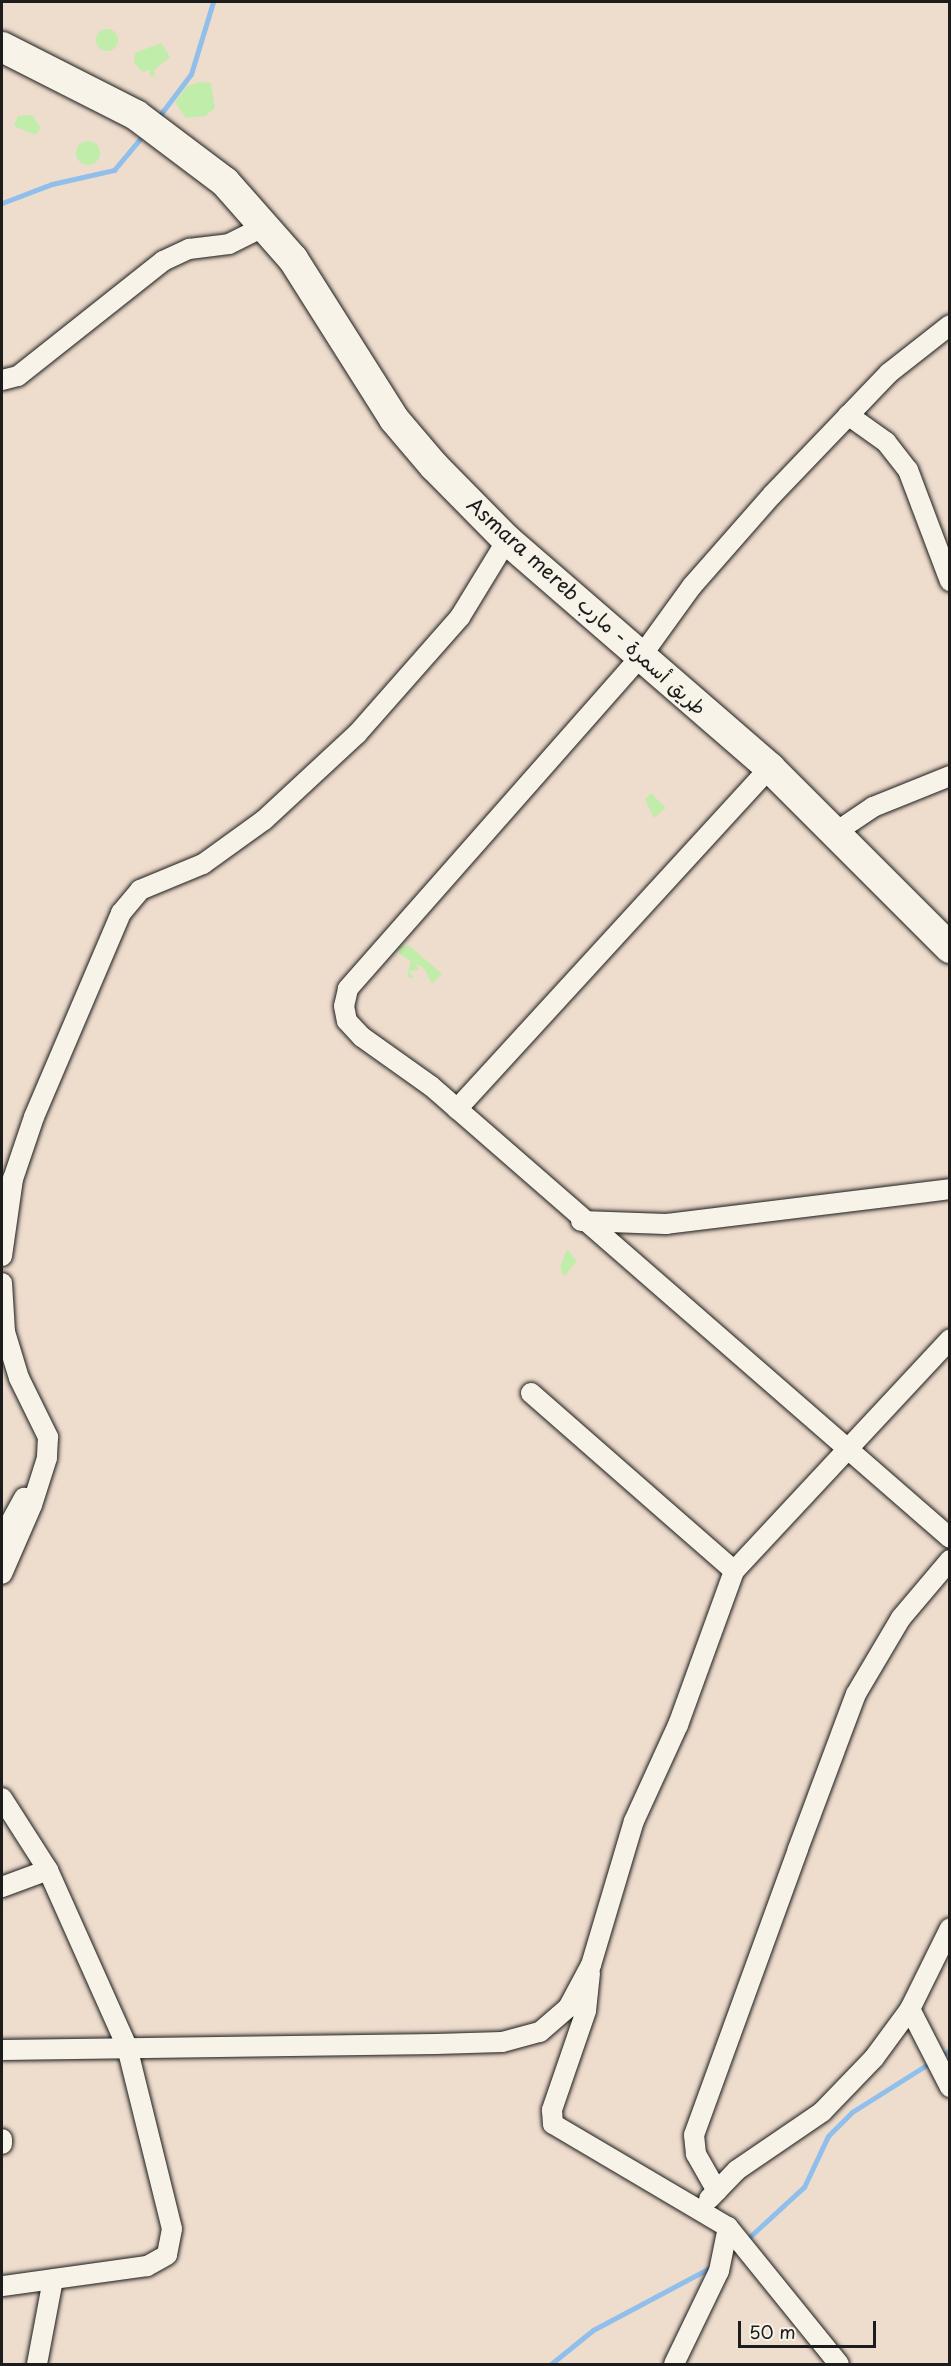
<!DOCTYPE html>
<html>
<head>
<meta charset="utf-8">
<style>
	body { margin:0 }
	#map { position:relative; width:951px; height:2366px; overflow:hidden; background:#eedccd; font-family:"Playpen Sans","Playpen Sans Arabic",sans-serif }
	div>[style] { position:absolute }
	.green>* { inset:0; background:#c1edab }
	.round { border-radius:50% }
	.stream>* { height:5px; margin:-2.5px; padding:0 2.5px; transform-origin:2.5px; border-radius:2.5px; background:#90bfeb }
	.roads { filter:drop-shadow(0 0 2px #1c1c1c) drop-shadow(0 0 2px #1c1c1c) }
	.minor>* { height:20px; margin:-10px; padding:0 10px; transform-origin:10px; border-radius:10px; background:#f7f3e8 }
	.highway>* { height:30px; margin:-15px; padding:0 15px; transform-origin:15px; border-radius:15px; background:#f7f3e8 }
	span { translate:-50% -50%; white-space:nowrap; text-align:center; line-height:1.15; -webkit-text-stroke:4.5px #f7f3e8; paint-order:stroke }
	.street-label { font-size:20px; color:#1c1c1c }
	.frame { position:absolute; inset:0; border:3px solid #1c1c1c; pointer-events:none }
	.scale { position:absolute; left:738px; top:2321px; width:138px; height:27px; box-sizing:border-box; border:3px solid #1c1c1c; border-top:0; padding-left:8px; font-size:18px; line-height:21px; white-space:nowrap; color:#1c1c1c; -webkit-text-stroke:4px #f7f3e8; paint-order:stroke }
</style>
</head>
<body>
<div id="map">
	<div class="green">
		<i class="round" style="left:96px;top:29px;width:22px;height:22px"></i>
		<i style="clip-path:polygon(161px 43px,170px 57px,154px 70px,155px 77px,150px 76px,150px 70px,142px 72px,134px 63px,135px 53px)"></i>
		<i style="clip-path:polygon(200px 82px,211px 83px,215px 108px,205px 116px,186px 118px,175px 102px,187px 86px)"></i>
		<i style="clip-path:polygon(32px 115px,41px 128px,35px 135px,14px 126px,18px 116px)"></i>
		<i class="round" style="left:76px;top:141px;width:24px;height:24px"></i>
		<i style="clip-path:polygon(651px 793px,666px 808px,654px 818px,645px 799px)"></i>
		<i style="clip-path:polygon(396px 946px,410px 946px,442px 974px,432px 984px,424px 968px,416px 964px,419px 970px,409px 971px,414px 978px,407px 977px,411px 961px,399px 954px,401px 949px,393px 953px)"></i>
		<i style="clip-path:polygon(567px 1249px,577px 1261px,564px 1277px,560px 1267px)"></i>
	</div>
	<div class="stream">
		<i style="left:157px;top:119px;width:56px;rotate:-52.9deg"></i>
		<i style="left:191px;top:74px;width:75px;rotate:-73deg"></i>
		<i style="left:2px;top:203px;width:53px;rotate:-20.8deg"></i>
		<i style="left:52px;top:184px;width:64px;rotate:-12.7deg"></i>
		<i style="left:114px;top:170px;width:48px;rotate:-50deg"></i>
		<i style="left:745px;top:2241px;width:80px;rotate:-42.5deg"></i>
		<i style="left:804px;top:2187px;width:56px;rotate:-64.8deg"></i>
		<i style="left:828px;top:2136px;width:34px;rotate:-45deg"></i>
		<i style="left:852px;top:2112px;width:116px;rotate:-32.3deg"></i>
		<i style="left:551px;top:2364px;width:54px;rotate:-39deg"></i>
		<i style="left:593px;top:2330px;width:138px;rotate:-28deg"></i>
	</div>
	<div class="roads">
		<div class="minor">
			<i style="left:950px;top:325px;width:78px;rotate:141.8deg"></i>
			<i style="left:889px;top:373px;width:169px;rotate:133.8deg"></i>
			<i style="left:772px;top:495px;width:121px;rotate:131.3deg"></i>
			<i style="left:692px;top:586px;width:85px;rotate:125.9deg"></i>
			<i style="left:642px;top:655px;width:445px;rotate:131.4deg"></i>
			<i style="left:348px;top:989px;width:17px;rotate:103deg"></i>
			<i style="left:344px;top:1006px;width:15px;rotate:79deg"></i>
			<i style="left:347px;top:1021px;width:22px;rotate:47deg"></i>
			<i style="left:362px;top:1037px;width:85px;rotate:35.4deg"></i>
			<i style="left:431px;top:1086px;width:688px;rotate:41.05deg"></i>
			<i style="left:2px;top:380px;width:16px;rotate:-14deg"></i>
			<i style="left:18px;top:376px;width:185px;rotate:-38.4deg"></i>
			<i style="left:163px;top:261px;width:29px;rotate:-25deg"></i>
			<i style="left:189px;top:249px;width:40px;rotate:-7.1deg"></i>
			<i style="left:229px;top:244px;width:42px;rotate:-26.6deg"></i>
			<i style="left:848px;top:415px;width:47px;rotate:35.4deg"></i>
			<i style="left:886px;top:442px;width:36px;rotate:52deg"></i>
			<i style="left:908px;top:470px;width:119px;rotate:69.3deg"></i>
			<i style="left:836px;top:832px;width:45px;rotate:-34deg"></i>
			<i style="left:873px;top:807px;width:83px;rotate:-21.9deg"></i>
			<i style="left:457px;top:1109px;width:463px;rotate:-47.5deg"></i>
			<i style="left:581px;top:1221px;width:85px;rotate:2deg"></i>
			<i style="left:666px;top:1224px;width:286px;rotate:-7deg"></i>
			<i style="left:2px;top:1256px;width:78px;rotate:-81.9deg"></i>
			<i style="left:13px;top:1179px;width:65px;rotate:-71.3deg"></i>
			<i style="left:34px;top:1117px;width:222px;rotate:-66.9deg"></i>
			<i style="left:121px;top:913px;width:30px;rotate:-50deg"></i>
			<i style="left:140px;top:890px;width:68px;rotate:-22.4deg"></i>
			<i style="left:203px;top:864px;width:75px;rotate:-35.8deg"></i>
			<i style="left:264px;top:820px;width:127px;rotate:-42.8deg"></i>
			<i style="left:357px;top:734px;width:156px;rotate:-48.6deg"></i>
			<i style="left:460px;top:617px;width:90px;rotate:-58.6deg"></i>
			<i style="left:2px;top:1283px;width:49px;rotate:86.5deg"></i>
			<i style="left:5px;top:1332px;width:48px;rotate:73.1deg"></i>
			<i style="left:19px;top:1378px;width:66px;rotate:63.8deg"></i>
			<i style="left:48px;top:1437px;width:21px;rotate:93deg"></i>
			<i style="left:47px;top:1458px;width:49px;rotate:107.7deg"></i>
			<i style="left:32px;top:1505px;width:75px;rotate:113.5deg"></i>
			<i style="left:531px;top:1393px;width:270px;rotate:41.2deg"></i>
			<i style="left:2px;top:1538px;width:46px;rotate:-61.2deg"></i>
			<i style="left:2px;top:1798px;width:85px;rotate:57.4deg"></i>
			<i style="left:48px;top:1870px;width:194px;rotate:65.9deg"></i>
			<i style="left:127px;top:2047px;width:187px;rotate:76.1deg"></i>
			<i style="left:172px;top:2229px;width:26px;rotate:101deg"></i>
			<i style="left:167px;top:2255px;width:23px;rotate:151deg"></i>
			<i style="left:147px;top:2266px;width:146px;rotate:172.1deg"></i>
			<i style="left:2px;top:1887px;width:49px;rotate:-20.3deg"></i>
			<i style="left:590px;top:1973px;width:38px;rotate:96deg"></i>
			<i style="left:586px;top:2011px;width:105px;rotate:109deg"></i>
			<i style="left:552px;top:2110px;width:14px;rotate:86deg"></i>
			<i style="left:553px;top:2124px;width:203px;rotate:30.5deg"></i>
			<i style="left:728px;top:2227px;width:176px;rotate:51deg"></i>
			<i style="left:910px;top:2009px;width:88px;rotate:62.9deg"></i>
			<i style="left:2px;top:2050px;width:434px;rotate:-0.8deg"></i>
			<i style="left:436px;top:2044px;width:66px;rotate:-1.7deg"></i>
			<i style="left:502px;top:2042px;width:39px;rotate:-15deg"></i>
			<i style="left:540px;top:2032px;width:37px;rotate:-41deg"></i>
			<i style="left:568px;top:2008px;width:49px;rotate:-61.9deg"></i>
			<i style="left:591px;top:1965px;width:150px;rotate:-73.4deg"></i>
			<i style="left:634px;top:1821px;width:106px;rotate:-65.4deg"></i>
			<i style="left:678px;top:1725px;width:164px;rotate:-70deg"></i>
			<i style="left:734px;top:1571px;width:317px;rotate:-47deg"></i>
			<i style="left:2px;top:2139px;width:5px;rotate:90deg"></i>
			<i style="left:717px;top:2191px;width:43px;rotate:-119.6deg"></i>
			<i style="left:696px;top:2154px;width:19px;rotate:-96deg"></i>
			<i style="left:694px;top:2135px;width:304px;rotate:-70deg"></i>
			<i style="left:798px;top:1849px;width:165px;rotate:-69.5deg"></i>
			<i style="left:856px;top:1694px;width:88px;rotate:-59.4deg"></i>
			<i style="left:901px;top:1618px;width:76px;rotate:-49.8deg"></i>
			<i style="left:709px;top:2199px;width:40px;rotate:-46deg"></i>
			<i style="left:737px;top:2170px;width:103px;rotate:-34.3deg"></i>
			<i style="left:822px;top:2112px;width:75px;rotate:-46.1deg"></i>
			<i style="left:874px;top:2058px;width:61px;rotate:-53.7deg"></i>
			<i style="left:910px;top:2009px;width:90px;rotate:-63.7deg"></i>
			<i style="left:37px;top:2364px;width:86px;rotate:-79.3deg"></i>
			<i style="left:674px;top:2364px;width:103px;rotate:-64.2deg"></i>
			<i style="left:719px;top:2271px;width:45px;rotate:-78.4deg"></i>
		</div>
		<div class="highway">
			<i style="left:2px;top:47px;width:150px;rotate:26.9deg"></i>
			<i style="left:136px;top:115px;width:111px;rotate:37deg"></i>
			<i style="left:225px;top:182px;width:103px;rotate:48.6deg"></i>
			<i style="left:293px;top:259px;width:189px;rotate:57.7deg"></i>
			<i style="left:394px;top:419px;width:62px;rotate:49.6deg"></i>
			<i style="left:434px;top:466px;width:104px;rotate:45.4deg"></i>
			<i style="left:507px;top:540px;width:348px;rotate:40.9deg"></i>
			<i style="left:770px;top:768px;width:255px;rotate:45deg"></i>
		</div>
	</div>
	<div class="street-label">
		<span style="left:587px;top:606px;rotate:42deg">Asmara mereb طريق أسمرة - مارب</span>
	</div>
	<div class="frame"></div>
	<div class="scale">50 m</div>
</div>
</body>
</html>
